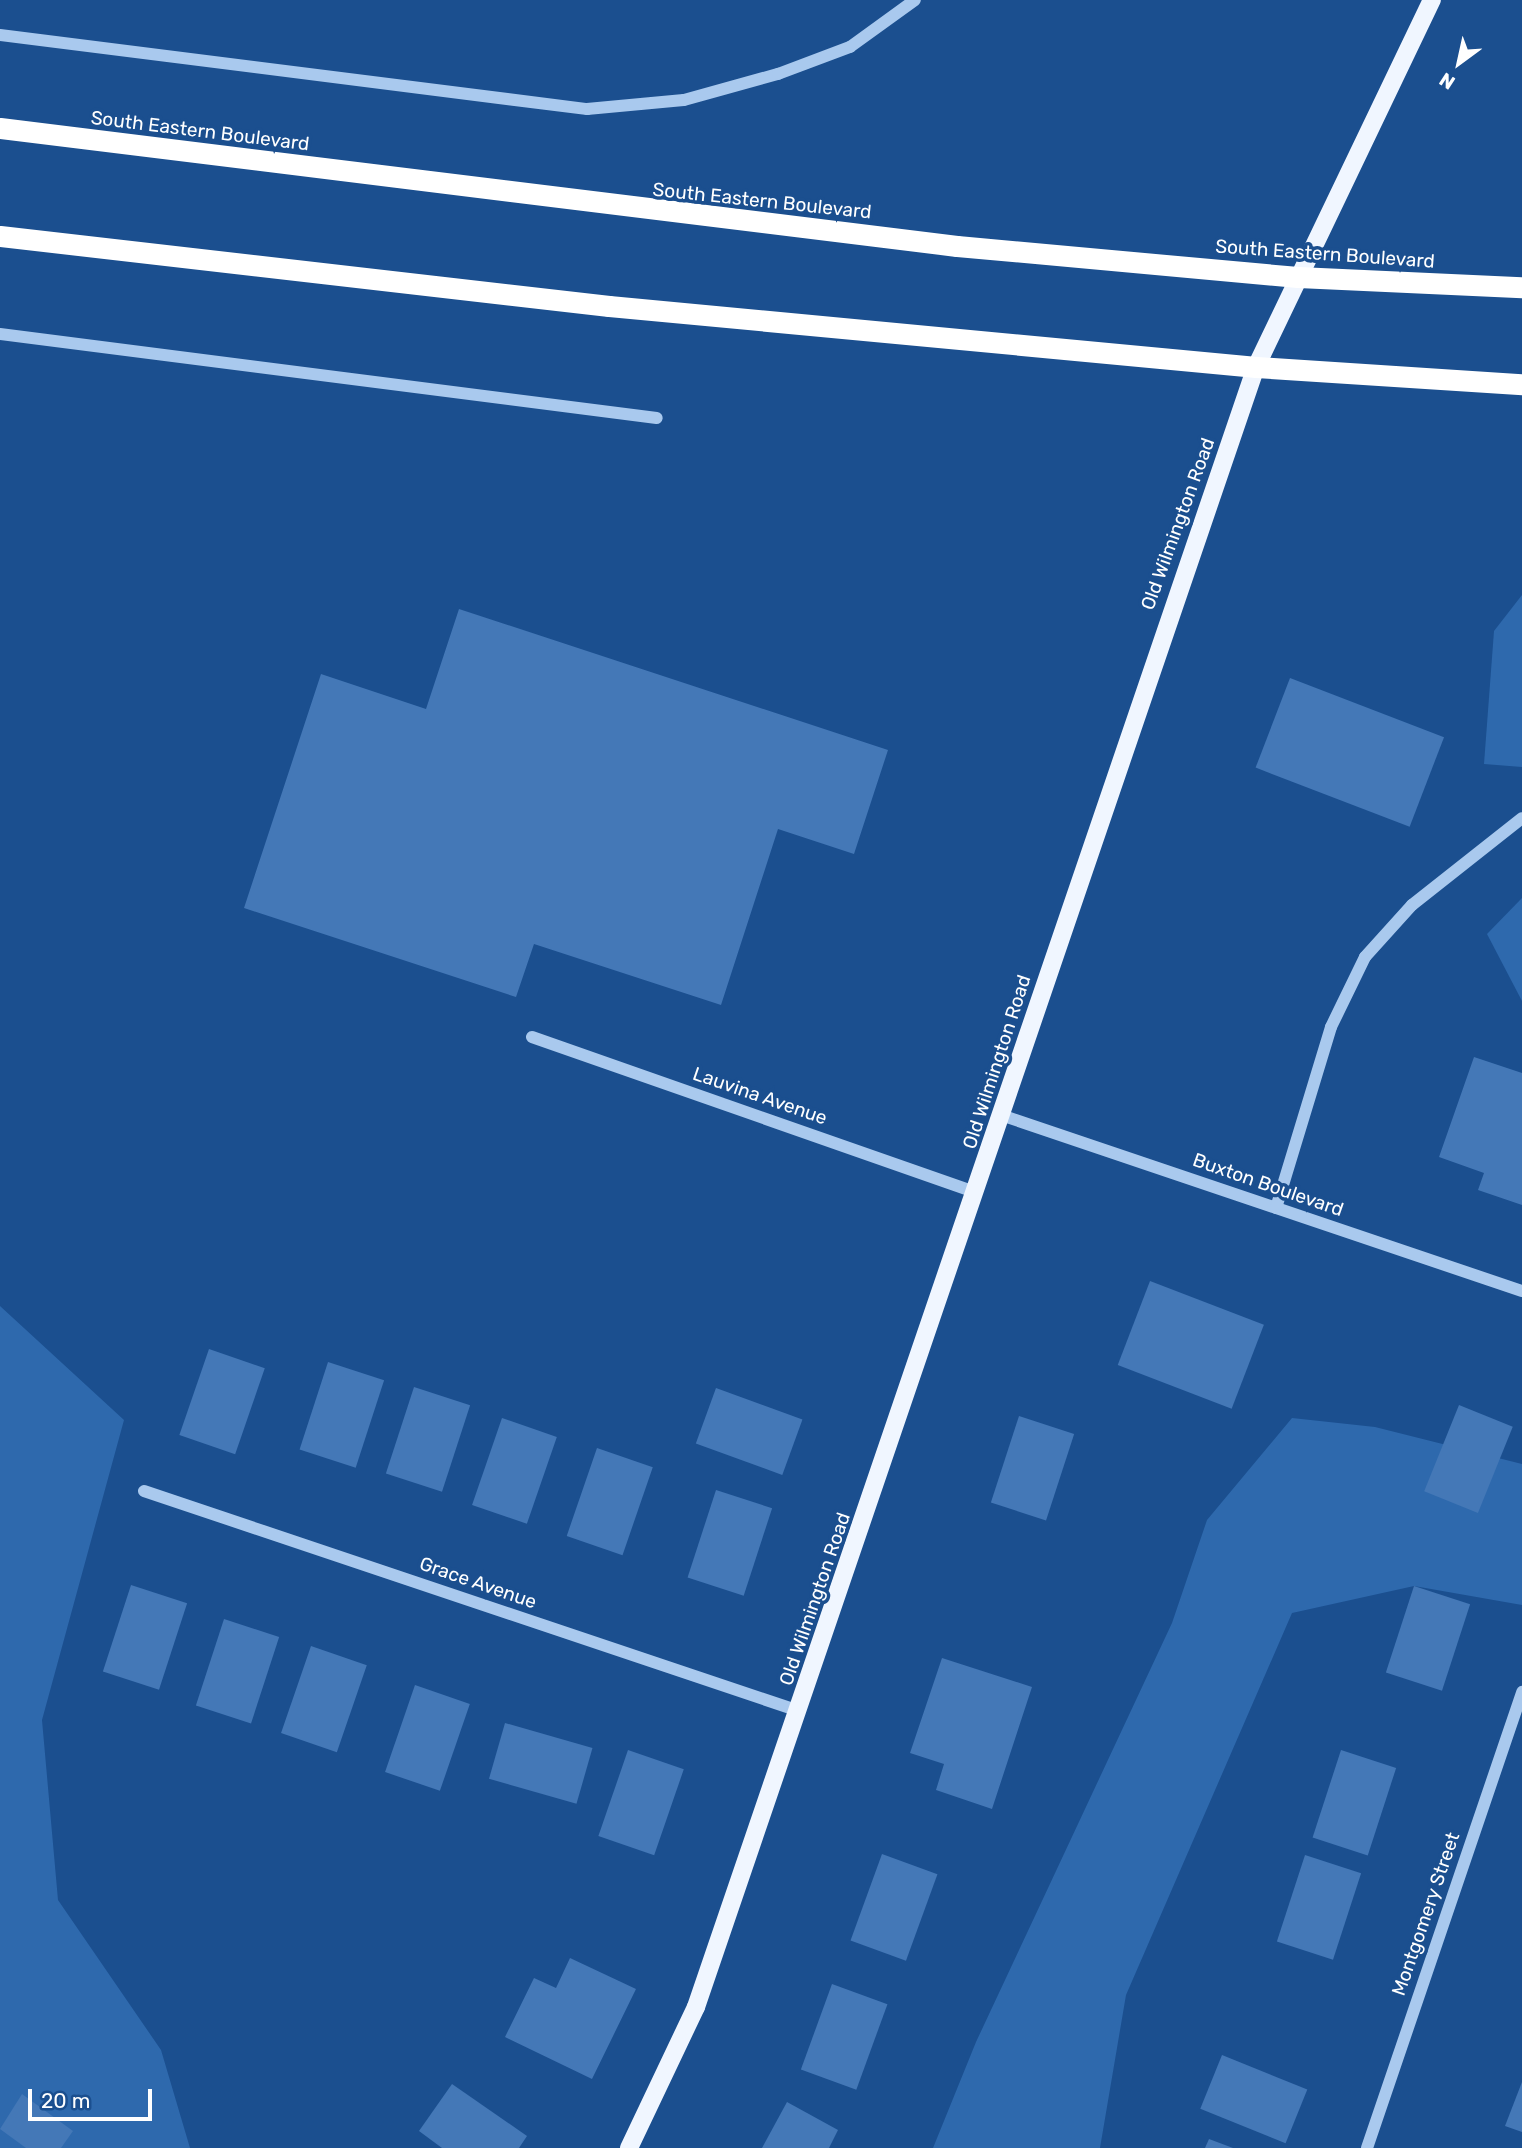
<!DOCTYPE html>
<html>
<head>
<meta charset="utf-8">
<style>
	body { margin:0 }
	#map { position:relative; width:1522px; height:2148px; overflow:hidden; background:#1b4f8f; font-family:Rubik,sans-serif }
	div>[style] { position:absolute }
	.green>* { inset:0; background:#2e69ad }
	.building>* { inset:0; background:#4478b7; transform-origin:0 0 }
	.minor>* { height:12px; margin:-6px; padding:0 6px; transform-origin:6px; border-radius:6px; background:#a9c9ee }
	.major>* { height:18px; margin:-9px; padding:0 9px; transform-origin:9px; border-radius:9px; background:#f0f6ff }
	.highway>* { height:21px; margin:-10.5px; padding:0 10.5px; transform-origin:10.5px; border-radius:10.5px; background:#fff }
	span { translate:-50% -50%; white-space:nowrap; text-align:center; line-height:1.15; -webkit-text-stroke:7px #1b4f8f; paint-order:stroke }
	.street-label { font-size:19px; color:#fff }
	.north { position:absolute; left:1424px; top:28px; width:70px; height:70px; -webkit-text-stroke:5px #1b4f8f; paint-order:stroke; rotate:213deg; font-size:19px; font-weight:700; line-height:28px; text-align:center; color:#fff }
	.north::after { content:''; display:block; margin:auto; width:24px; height:32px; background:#fff; clip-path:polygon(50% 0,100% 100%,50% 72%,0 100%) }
	.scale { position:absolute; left:28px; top:2089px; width:124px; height:32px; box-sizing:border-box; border:4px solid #fff; border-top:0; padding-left:9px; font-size:21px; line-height:24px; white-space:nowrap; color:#fff; -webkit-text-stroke:5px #1b4f8f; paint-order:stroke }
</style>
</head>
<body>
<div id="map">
	<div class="green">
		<i style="clip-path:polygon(1522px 595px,1522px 767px,1484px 764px,1494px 631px)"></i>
		<i style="clip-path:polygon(1522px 898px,1522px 1001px,1487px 934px)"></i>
		<i style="clip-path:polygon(0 1306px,124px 1420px,42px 1720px,58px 1900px,161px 2050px,190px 2148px,0 2148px)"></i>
		<i style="clip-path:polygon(1292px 1418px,1375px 1427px,1522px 1464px,1522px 1605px,1414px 1586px,1292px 1613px,1126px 1995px,1100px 2148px,933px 2148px,976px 2042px,1172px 1623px,1207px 1520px)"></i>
	</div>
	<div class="building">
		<i style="clip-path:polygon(459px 609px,888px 750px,854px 854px,778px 829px,721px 1005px,534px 944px,516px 997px,244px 908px,321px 674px,426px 709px)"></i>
		<i style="left:1290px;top:678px;width:165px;height:96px;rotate:21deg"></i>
		<i style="clip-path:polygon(1474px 1057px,1522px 1073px,1522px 1205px,1478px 1190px,1484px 1173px,1439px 1157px)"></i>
		<i style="left:1150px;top:1281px;width:122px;height:90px;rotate:21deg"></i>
		<i style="left:209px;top:1349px;width:59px;height:91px;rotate:19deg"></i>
		<i style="left:328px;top:1362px;width:59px;height:92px;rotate:18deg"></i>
		<i style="left:414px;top:1387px;width:59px;height:91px;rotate:18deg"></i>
		<i style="left:716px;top:1388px;width:92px;height:59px;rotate:20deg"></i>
		<i style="left:1459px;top:1405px;width:58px;height:93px;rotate:22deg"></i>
		<i style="left:1019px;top:1416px;width:58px;height:91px;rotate:18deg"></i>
		<i style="left:502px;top:1418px;width:58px;height:92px;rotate:19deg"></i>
		<i style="left:597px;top:1448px;width:59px;height:93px;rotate:19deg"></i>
		<i style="left:716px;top:1490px;width:59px;height:92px;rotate:18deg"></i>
		<i style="left:131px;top:1585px;width:59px;height:91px;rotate:18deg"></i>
		<i style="left:1414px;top:1586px;width:59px;height:91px;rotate:18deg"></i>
		<i style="left:224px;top:1619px;width:58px;height:91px;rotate:18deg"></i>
		<i style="left:311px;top:1646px;width:59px;height:92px;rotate:19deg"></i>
		<i style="clip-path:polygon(942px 1658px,1032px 1687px,992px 1809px,936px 1790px,944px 1764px,910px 1753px)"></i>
		<i style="left:415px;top:1685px;width:58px;height:92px;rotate:19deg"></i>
		<i style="left:505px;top:1723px;width:91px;height:58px;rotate:16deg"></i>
		<i style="left:628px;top:1750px;width:59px;height:91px;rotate:19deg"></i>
		<i style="left:1341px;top:1750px;width:58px;height:92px;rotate:18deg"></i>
		<i style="left:882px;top:1854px;width:59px;height:92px;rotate:20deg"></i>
		<i style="left:1305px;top:1855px;width:59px;height:91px;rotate:18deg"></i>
		<i style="clip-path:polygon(570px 1958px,636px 1989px,592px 2079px,505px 2037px,534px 1978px,556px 1988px)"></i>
		<i style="left:832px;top:1984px;width:59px;height:91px;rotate:20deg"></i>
		<i style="left:1222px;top:2055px;width:92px;height:58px;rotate:22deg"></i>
		<i style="clip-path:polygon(1522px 2082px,1522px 2132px,1505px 2126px)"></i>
		<i style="clip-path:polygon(452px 2084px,527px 2136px,519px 2148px,442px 2148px,419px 2131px)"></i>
		<i style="clip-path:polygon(22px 2094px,73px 2131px,61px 2148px,26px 2148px,0 2129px)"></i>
		<i style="clip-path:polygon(787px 2102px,838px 2130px,829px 2148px,762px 2148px)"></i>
		<i style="clip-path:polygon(1209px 2139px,1233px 2148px,1205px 2148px)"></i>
	</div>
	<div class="minor">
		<i style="left:0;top:35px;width:592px;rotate:7.19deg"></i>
		<i style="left:587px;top:109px;width:97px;rotate:-5.3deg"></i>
		<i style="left:684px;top:100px;width:98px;rotate:-15.5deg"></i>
		<i style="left:778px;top:74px;width:77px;rotate:-20.6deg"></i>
		<i style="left:850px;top:47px;width:80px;rotate:-35.9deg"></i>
		<i style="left:0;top:334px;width:662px;rotate:7.29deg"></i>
		<i style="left:532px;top:1037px;width:469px;rotate:19.3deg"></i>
		<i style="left:1001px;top:1115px;width:550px;rotate:18.67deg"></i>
		<i style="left:1276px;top:1208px;width:189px;rotate:-73.1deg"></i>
		<i style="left:1331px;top:1027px;width:78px;rotate:-64.1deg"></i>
		<i style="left:1365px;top:957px;width:70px;rotate:-47.9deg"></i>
		<i style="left:1412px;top:905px;width:140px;rotate:-38.3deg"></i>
		<i style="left:144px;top:1491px;width:691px;rotate:18.57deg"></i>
		<i style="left:1367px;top:2148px;width:482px;rotate:-71.2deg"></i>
	</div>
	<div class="major">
		<i style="left:629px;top:2148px;width:156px;rotate:-64.6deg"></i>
		<i style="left:696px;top:2007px;width:1733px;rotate:-71.15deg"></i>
		<i style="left:1256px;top:367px;width:407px;rotate:-64.4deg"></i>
	</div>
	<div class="highway">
		<i style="left:0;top:128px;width:964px;rotate:7.03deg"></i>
		<i style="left:957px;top:246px;width:342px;rotate:5.2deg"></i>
		<i style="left:1298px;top:277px;width:224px;rotate:2.6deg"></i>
		<i style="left:0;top:236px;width:613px;rotate:6.56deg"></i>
		<i style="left:609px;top:306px;width:650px;rotate:5.39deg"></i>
		<i style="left:1256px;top:367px;width:267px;rotate:3.7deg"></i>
	</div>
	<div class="street-label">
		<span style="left:200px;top:131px;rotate:7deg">South Eastern Boulevard</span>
		<span style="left:762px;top:201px;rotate:6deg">South Eastern Boulevard</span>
		<span style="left:1325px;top:254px;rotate:4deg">South Eastern Boulevard</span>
		<span style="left:1178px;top:524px;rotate:-70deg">Old Wilmington Road</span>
		<span style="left:997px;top:1062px;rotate:-72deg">Old Wilmington Road</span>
		<span style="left:760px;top:1096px;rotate:19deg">Lauvina Avenue</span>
		<span style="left:1268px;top:1185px;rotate:19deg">Buxton Boulevard</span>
		<span style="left:478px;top:1583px;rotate:19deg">Grace Avenue</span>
		<span style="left:815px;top:1599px;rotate:-71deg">Old Wilmington Road</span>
		<span style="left:1426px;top:1914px;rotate:-71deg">Montgomery Street</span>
	</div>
	<div class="north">N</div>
	<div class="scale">20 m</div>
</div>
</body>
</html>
